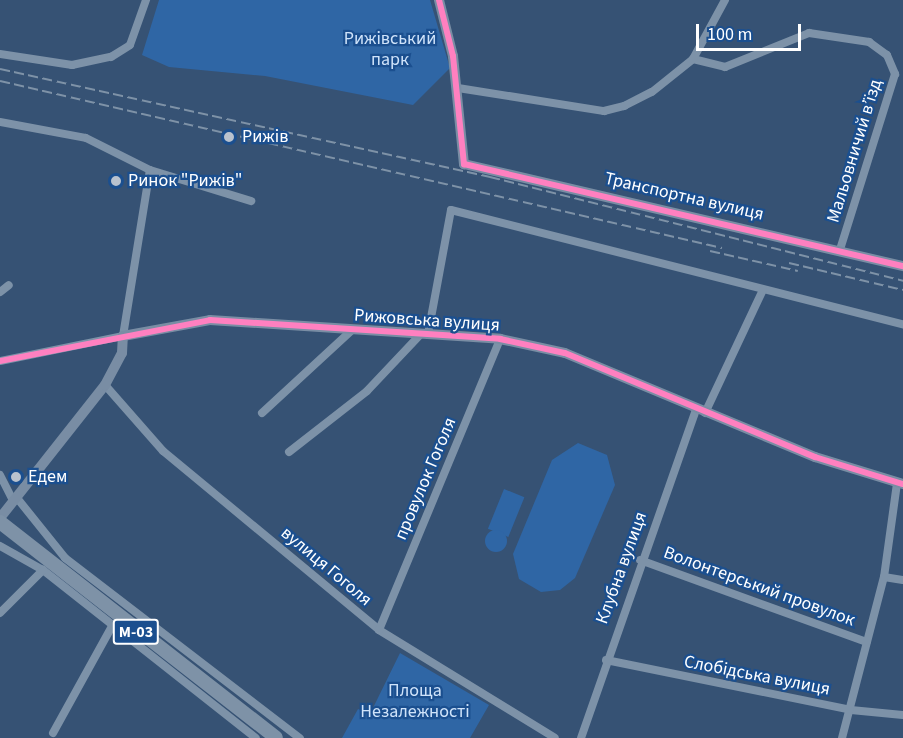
<!DOCTYPE html>
<html>
<head>
<meta charset="utf-8">
<style>
	body { margin:0 }
	#map { position:relative; width:903px; height:738px; overflow:hidden; background:#365274; font-family:"Source Sans 3",sans-serif }
	div>[style] { position:absolute }
	.green>* { inset:0; background:#2f66a5; transform-origin:0 0 }
	.round { border-radius:50% }
	.street>* { height:8px; margin:-4px; padding:0 4px; transform-origin:4px; border-radius:4px; background:#7d92a8 }
	.secondary>* { height:10px; margin:-5px; padding:0 5px; transform-origin:5px; border-radius:5px; background:#798da4 }
	.highway>* { height:14px; margin:-7px; padding:0 7px; transform-origin:7px; border-radius:7px; background:#7e92a7 }
	.rail>* { height:2px; margin-top:-1px; transform-origin:0; background:repeating-linear-gradient(90deg,#7e92a7 0 10px,transparent 0 14.5px) }
	.cycleway>* { height:6px; margin:-3px; padding:0 3px; transform-origin:3px; border-radius:3px; background:#ff80c0 }
	.dots>* { width:16px; height:16px; translate:-50% -50%; box-sizing:border-box; border:3px solid #1b4f8f; border-radius:50% }
	span { translate:-50% -50%; white-space:nowrap; text-align:center; line-height:1.15; -webkit-text-stroke:4.5px #1b4f8f; paint-order:stroke }
	.shield-label span { padding:2px 4px; background:#1b4f8f; border:2px solid; border-radius:4px; -webkit-text-stroke-width:0 }
	.shield-label { font-size:16px; color:#fff; font-weight:700 }
	.park-label { font-size:18px; color:#cfe3fa }
	.poi-label { font-size:18px; color:#fff }
	.left { translate:0 -50%; text-align:left }
	.street-label { font-size:18px; color:#fff }
	.scale { position:absolute; left:696px; top:24px; width:105px; height:27px; box-sizing:border-box; border:3px solid #fff; border-top:0; padding-left:8px; font-size:18px; line-height:21px; white-space:nowrap; color:#fff; -webkit-text-stroke:4px #1b4f8f; paint-order:stroke }
</style>
</head>
<body>
<div id="map">
	<div class="green">
		<i style="clip-path:polygon(159px 0,430px 0,450px 68px,413px 105px,265px 76px,169px 67px,142px 55px)"></i>
		<i style="clip-path:polygon(578px 443px,607px 455px,615px 485px,575px 578px,560px 590px,541px 592px,519px 579px,513px 554px,552px 460px)"></i>
		<i style="left:504px;top:489px;width:22px;height:43px;rotate:22deg"></i>
		<i class="round" style="left:485px;top:530px;width:22px;height:22px"></i>
		<i style="clip-path:polygon(400px 653px,489px 705px,470px 738px,342px 738px,358px 709px,370px 714px)"></i>
	</div>
	<div class="street">
		<i style="left:0;top:54px;width:73px;rotate:8.7deg"></i>
		<i style="left:72px;top:65px;width:40px;rotate:-12deg"></i>
		<i style="left:111px;top:57px;width:22px;rotate:-32deg"></i>
		<i style="left:130px;top:45px;width:48px;rotate:-70.4deg"></i>
		<i style="left:693px;top:59px;width:33px;rotate:14deg"></i>
		<i style="left:725px;top:67px;width:91px;rotate:-22deg"></i>
		<i style="left:809px;top:33px;width:61px;rotate:8.5deg"></i>
		<i style="left:869px;top:42px;width:22px;rotate:36deg"></i>
		<i style="left:887px;top:55px;width:21px;rotate:67deg"></i>
		<i style="left:895px;top:74px;width:184px;rotate:107.4deg"></i>
		<i style="left:458px;top:88px;width:148px;rotate:9deg"></i>
		<i style="left:604px;top:111px;width:21px;rotate:-14deg"></i>
		<i style="left:624px;top:106px;width:31px;rotate:-27deg"></i>
		<i style="left:652px;top:92px;width:53px;rotate:-38.8deg"></i>
		<i style="left:693px;top:59px;width:67px;rotate:-61.5deg"></i>
		<i style="left:0;top:122px;width:87px;rotate:10.5deg"></i>
		<i style="left:86px;top:138px;width:72px;rotate:26.6deg"></i>
		<i style="left:150px;top:170px;width:106px;rotate:17.1deg"></i>
		<i style="left:0;top:292px;width:11px;rotate:-38deg"></i>
		<i style="left:428px;top:334px;width:126px;rotate:-79.5deg"></i>
		<i style="left:451px;top:210px;width:466px;rotate:14.2deg"></i>
		<i style="left:0;top:361px;width:126px;rotate:-11.5deg"></i>
		<i style="left:123px;top:336px;width:168px;rotate:-80.8deg"></i>
		<i style="left:105px;top:385px;width:88px;rotate:48.7deg"></i>
		<i style="left:163px;top:451px;width:281px;rotate:39.6deg"></i>
		<i style="left:379px;top:630px;width:206px;rotate:31.5deg"></i>
		<i style="left:262px;top:413px;width:121px;rotate:-42.7deg"></i>
		<i style="left:705px;top:413px;width:136px;rotate:-64.8deg"></i>
		<i style="left:289px;top:452px;width:99px;rotate:-38deg"></i>
		<i style="left:367px;top:391px;width:77px;rotate:-46.6deg"></i>
		<i style="left:0;top:475px;width:30px;rotate:63deg"></i>
		<i style="left:17px;top:498px;width:77px;rotate:51.3deg"></i>
		<i style="left:65px;top:558px;width:296px;rotate:37.5deg"></i>
		<i style="left:0;top:546px;width:49px;rotate:29.2deg"></i>
		<i style="left:43px;top:570px;width:271px;rotate:38.3deg"></i>
		<i style="left:640px;top:560px;width:241px;rotate:19.9deg"></i>
		<i style="left:884px;top:577px;width:19px;rotate:9deg"></i>
		<i style="left:0;top:613px;width:61px;rotate:-45deg"></i>
		<i style="left:379px;top:630px;width:315px;rotate:-67.4deg"></i>
		<i style="left:606px;top:660px;width:250px;rotate:11.5deg"></i>
		<i style="left:851px;top:710px;width:52px;rotate:5.5deg"></i>
		<i style="left:53px;top:733px;width:122px;rotate:-61.1deg"></i>
		<i style="left:581px;top:738px;width:348px;rotate:-70.7deg"></i>
		<i style="left:842px;top:738px;width:166px;rotate:-75.4deg"></i>
		<i style="left:884px;top:577px;width:95px;rotate:-82.1deg"></i>
	</div>
	<div class="secondary">
		<i style="left:439px;top:0;width:58px;rotate:76deg"></i>
		<i style="left:453px;top:56px;width:109px;rotate:84.2deg"></i>
		<i style="left:464px;top:164px;width:451px;rotate:13.1deg"></i>
		<i style="left:0;top:518px;width:169px;rotate:-51.7deg"></i>
		<i style="left:105px;top:385px;width:36px;rotate:-62deg"></i>
		<i style="left:122px;top:353px;width:17px;rotate:-87deg"></i>
		<i style="left:123px;top:336px;width:88px;rotate:-10.4deg"></i>
		<i style="left:210px;top:320px;width:291px;rotate:3.7deg"></i>
		<i style="left:500px;top:339px;width:66px;rotate:12.2deg"></i>
		<i style="left:565px;top:353px;width:271px;rotate:22.6deg"></i>
		<i style="left:815px;top:457px;width:92px;rotate:17.1deg"></i>
	</div>
	<div class="highway">
		<i style="left:0;top:522px;width:350px;rotate:38deg"></i>
	</div>
	<div class="rail">
		<i style="left:0;top:69px;width:502px;rotate:12.43deg"></i>
		<i style="left:490px;top:177px;width:426px;rotate:14.1deg"></i>
		<i style="left:0;top:81px;width:741px;rotate:13.02deg"></i>
		<i style="left:710px;top:251px;width:90px;rotate:12.8deg"></i>
		<i style="left:789px;top:263px;width:117px;rotate:13.3deg"></i>
	</div>
	<div class="cycleway">
		<i style="left:439px;top:0;width:58px;rotate:76deg"></i>
		<i style="left:453px;top:56px;width:109px;rotate:84.2deg"></i>
		<i style="left:464px;top:164px;width:451px;rotate:13.1deg"></i>
		<i style="left:0;top:361px;width:214px;rotate:-11deg"></i>
		<i style="left:210px;top:320px;width:291px;rotate:3.7deg"></i>
		<i style="left:500px;top:339px;width:66px;rotate:12.2deg"></i>
		<i style="left:565px;top:353px;width:271px;rotate:22.6deg"></i>
		<i style="left:815px;top:457px;width:92px;rotate:17.1deg"></i>
	</div>
	<div class="dots">
		<i style="left:229px;top:137px;background:#b9c2ce"></i>
		<i style="left:116px;top:181px;background:#b9c2ce"></i>
		<i style="left:16px;top:477px;background:#b9c2ce"></i>
	</div>
	<div class="shield-label">
		<span style="left:136px;top:632px">М-03</span>
	</div>
	<div class="park-label">
		<span style="left:390px;top:50px">Рижівський<br>парк</span>
		<span style="left:415px;top:702px">Площа<br>Незалежності</span>
	</div>
	<div class="poi-label">
		<span class="left" style="left:242px;top:137px">Рижів</span>
		<span class="left" style="left:128px;top:181px">Ринок "Рижів"</span>
		<span class="left" style="left:28px;top:477px">Едем</span>
	</div>
	<div class="street-label">
		<span style="left:855px;top:151px;rotate:-73deg">Мальовничий в’їзд</span>
		<span style="left:684px;top:197px;rotate:13deg">Транспортна вулиця</span>
		<span style="left:427px;top:321px;rotate:4deg">Рижовська вулиця</span>
		<span style="left:426px;top:479px;rotate:-67deg">провулок Гоголя</span>
		<span style="left:326px;top:567px;rotate:40deg">вулиця Гоголя</span>
		<span style="left:622px;top:568px;rotate:-70deg">Клубна вулиця</span>
		<span style="left:759px;top:587px;rotate:20deg">Волонтерський провулок</span>
		<span style="left:757px;top:676px;rotate:11deg">Слобідська вулиця</span>
	</div>
	<div class="scale">100 m</div>
</div>
</body>
</html>
